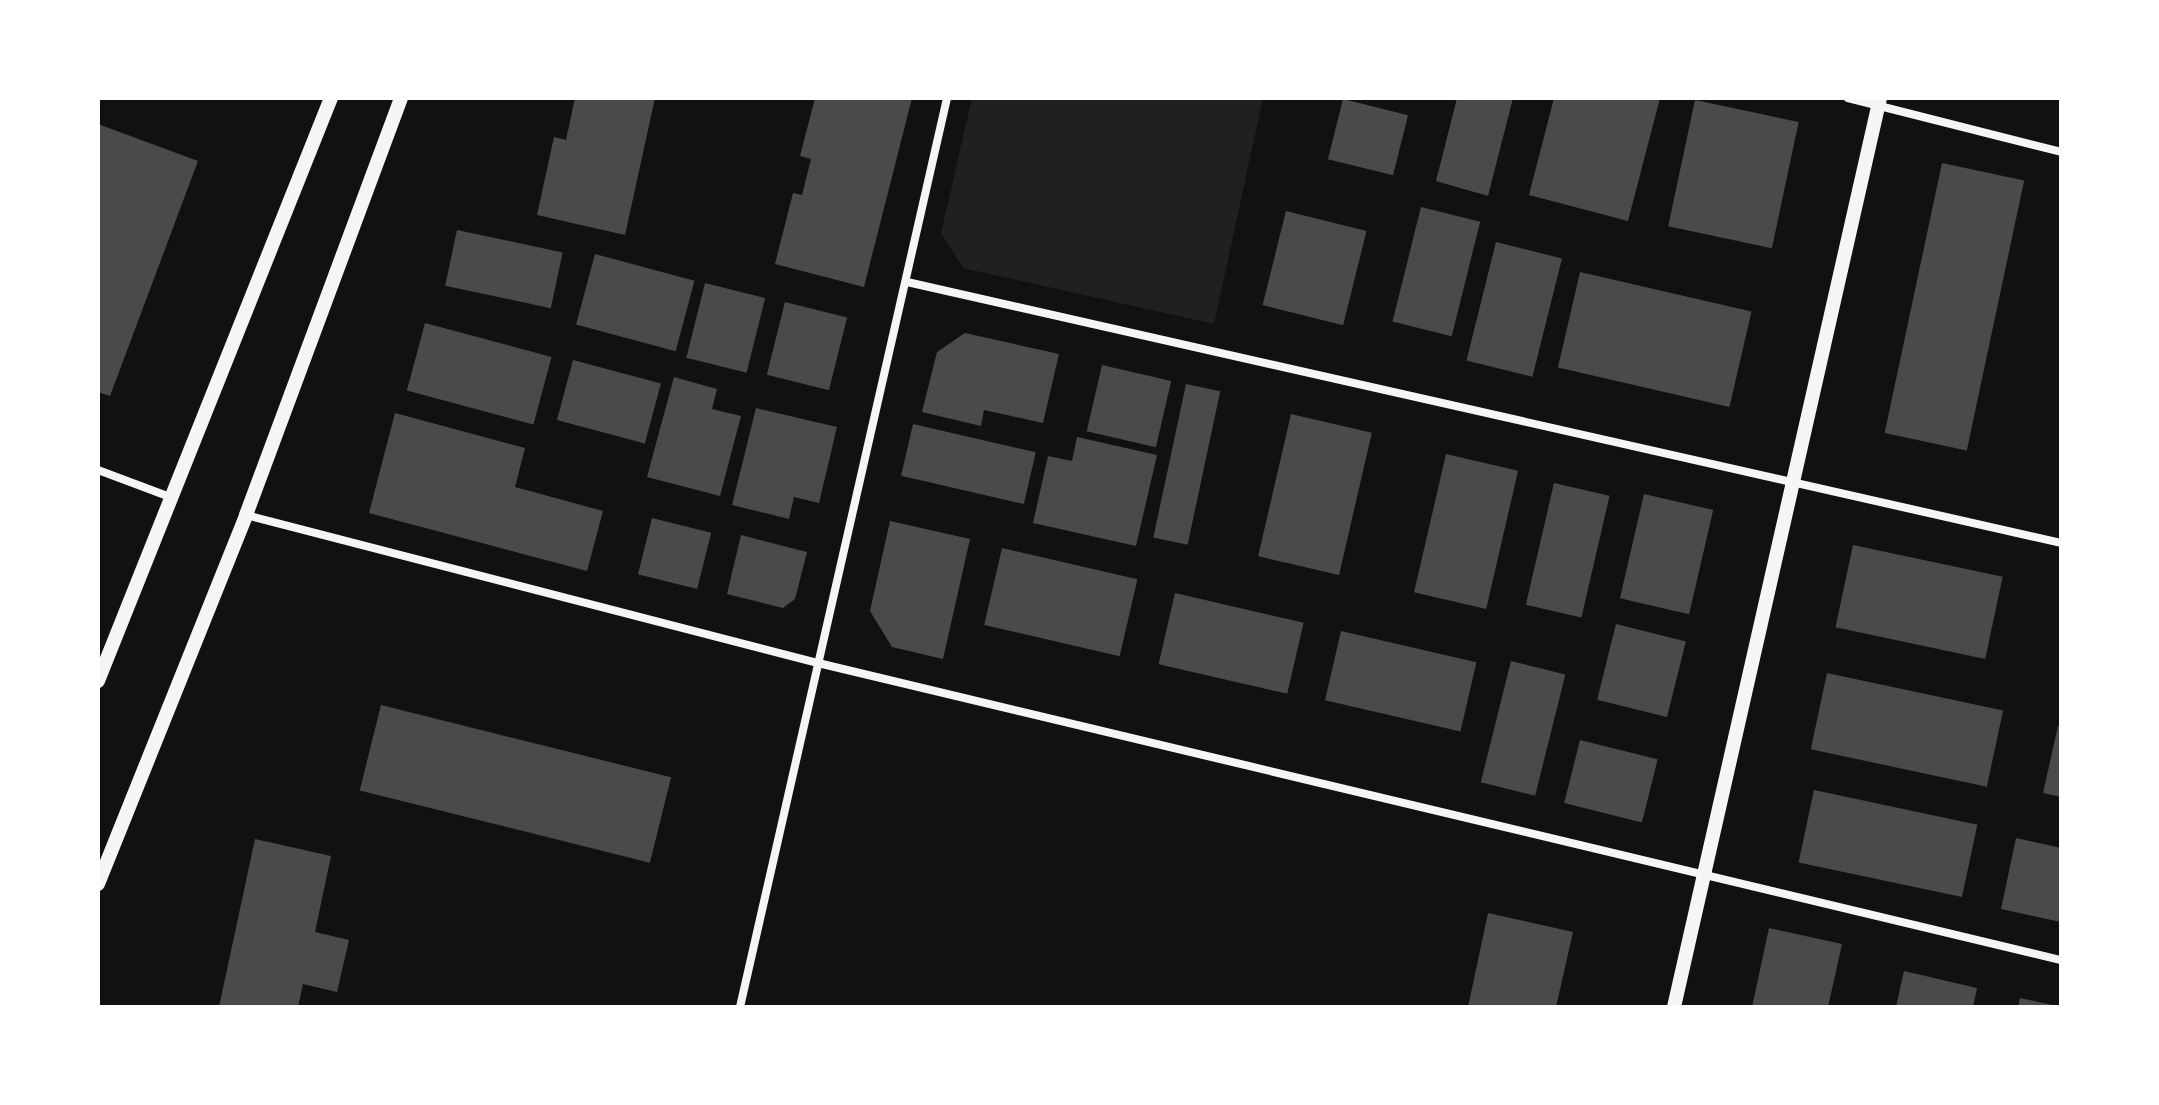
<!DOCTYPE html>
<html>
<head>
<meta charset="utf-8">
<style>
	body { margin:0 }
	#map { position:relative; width:2159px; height:1105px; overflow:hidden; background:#111; font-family:Georgia,serif }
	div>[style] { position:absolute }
	.green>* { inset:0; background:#202020 }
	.building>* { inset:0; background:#4a4a4a; transform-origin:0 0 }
	.minor>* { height:8px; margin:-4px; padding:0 4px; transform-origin:4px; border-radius:4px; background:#f5f5f5 }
	.tertiary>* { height:14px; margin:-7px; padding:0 7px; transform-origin:7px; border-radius:7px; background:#f5f5f5 }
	span { translate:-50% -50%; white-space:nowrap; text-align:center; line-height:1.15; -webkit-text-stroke:6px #fff; paint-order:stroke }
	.frame { position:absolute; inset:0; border:100px solid #fff; pointer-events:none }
</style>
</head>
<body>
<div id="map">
	<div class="green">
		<i style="clip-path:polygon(972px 98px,1263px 98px,1214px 324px,963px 268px,941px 233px)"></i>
	</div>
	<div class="building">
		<i style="clip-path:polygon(575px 98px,655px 98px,625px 235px,537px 215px,554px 137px,566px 140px)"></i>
		<i style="clip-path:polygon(815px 98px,912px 98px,864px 287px,775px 264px,793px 193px,802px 195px,811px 159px,800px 156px)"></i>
		<i style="clip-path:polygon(1457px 98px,1513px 98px,1488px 196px,1436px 181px)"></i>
		<i style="clip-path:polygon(1554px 98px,1660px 98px,1628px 221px,1529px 195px)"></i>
		<i style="left:1343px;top:99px;width:67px;height:62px;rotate:14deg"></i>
		<i style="left:1695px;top:100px;width:106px;height:129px;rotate:12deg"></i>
		<i style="clip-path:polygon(98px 124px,198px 161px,110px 396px,98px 392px)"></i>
		<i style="left:1942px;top:163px;width:84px;height:276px;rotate:12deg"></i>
		<i style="left:1421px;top:207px;width:61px;height:118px;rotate:14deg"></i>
		<i style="left:1286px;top:211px;width:83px;height:97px;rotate:14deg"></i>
		<i style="left:457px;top:230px;width:108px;height:57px;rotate:12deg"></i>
		<i style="left:1496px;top:242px;width:68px;height:122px;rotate:14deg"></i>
		<i style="left:595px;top:254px;width:103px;height:73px;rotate:15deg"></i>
		<i style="left:1580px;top:272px;width:176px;height:98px;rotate:13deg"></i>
		<i style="left:705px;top:283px;width:62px;height:77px;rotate:14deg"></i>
		<i style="left:785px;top:302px;width:64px;height:75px;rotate:14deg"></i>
		<i style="left:425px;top:323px;width:131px;height:70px;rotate:15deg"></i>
		<i style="clip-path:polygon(965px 333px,1059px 354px,1043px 423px,984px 410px,981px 426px,922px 412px,937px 352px)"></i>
		<i style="left:573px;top:360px;width:91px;height:62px;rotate:15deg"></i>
		<i style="left:1102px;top:365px;width:71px;height:68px;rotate:13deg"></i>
		<i style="clip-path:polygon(674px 377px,717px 389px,712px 409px,741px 416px,720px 496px,647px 477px)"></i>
		<i style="left:1186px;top:384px;width:35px;height:157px;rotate:12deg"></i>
		<i style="clip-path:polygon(756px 408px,837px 427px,819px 503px,794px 497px,789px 519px,732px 505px)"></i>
		<i style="clip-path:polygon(395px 413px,525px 448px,515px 487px,603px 511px,587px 571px,369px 513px)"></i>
		<i style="left:1291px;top:414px;width:83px;height:146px;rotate:13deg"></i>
		<i style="left:913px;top:424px;width:126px;height:53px;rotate:13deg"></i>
		<i style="clip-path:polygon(1077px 437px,1157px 455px,1136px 546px,1033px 523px,1048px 456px,1072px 461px)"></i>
		<i style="left:1446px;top:454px;width:74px;height:142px;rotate:13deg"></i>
		<i style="left:1554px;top:483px;width:57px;height:125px;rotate:13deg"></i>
		<i style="left:1644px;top:494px;width:71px;height:107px;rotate:13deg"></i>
		<i style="left:652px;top:518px;width:61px;height:58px;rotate:14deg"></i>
		<i style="clip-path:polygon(890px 521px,970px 539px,943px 659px,892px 647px,870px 611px)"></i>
		<i style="clip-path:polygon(741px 535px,807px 552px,795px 599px,783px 608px,727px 594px)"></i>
		<i style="left:1853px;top:545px;width:153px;height:84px;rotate:12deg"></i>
		<i style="left:1002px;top:548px;width:139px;height:79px;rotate:13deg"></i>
		<i style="left:1175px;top:593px;width:132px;height:73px;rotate:13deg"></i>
		<i style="left:1616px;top:624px;width:72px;height:78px;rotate:14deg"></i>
		<i style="left:1341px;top:631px;width:139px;height:71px;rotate:13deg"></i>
		<i style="left:1511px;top:661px;width:56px;height:125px;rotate:14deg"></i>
		<i style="left:1827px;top:673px;width:180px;height:78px;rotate:12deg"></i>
		<i style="left:381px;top:705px;width:299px;height:88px;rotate:14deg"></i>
		<i style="clip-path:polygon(2058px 726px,2061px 726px,2061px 797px,2043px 793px)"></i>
		<i style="left:1580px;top:740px;width:80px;height:65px;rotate:14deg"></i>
		<i style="left:1814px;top:790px;width:167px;height:74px;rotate:12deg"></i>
		<i style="clip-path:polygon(2016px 838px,2061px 848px,2061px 922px,2001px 909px)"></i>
		<i style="clip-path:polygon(255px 839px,331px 856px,315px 932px,349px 940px,337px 992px,303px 984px,298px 1007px,219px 1007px)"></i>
		<i style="clip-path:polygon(1488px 913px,1573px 932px,1556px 1007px,1468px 1007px)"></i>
		<i style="clip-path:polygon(1769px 928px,1842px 944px,1828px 1007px,1752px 1007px)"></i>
		<i style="clip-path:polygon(1904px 971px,1977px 988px,1973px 1007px,1896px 1007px)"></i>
		<i style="clip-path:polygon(2020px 998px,2057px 1006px,2057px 1007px,2018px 1007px)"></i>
	</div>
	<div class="minor">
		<i style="left:1848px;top:98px;width:220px;rotate:14.2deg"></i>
		<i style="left:907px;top:282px;width:1183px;rotate:12.74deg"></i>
		<i style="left:98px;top:470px;width:77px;rotate:20.6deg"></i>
		<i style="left:246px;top:515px;width:591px;rotate:14.51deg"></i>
		<i style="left:818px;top:663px;width:1278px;rotate:13.44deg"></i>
		<i style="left:740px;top:1007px;width:932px;rotate:-77.17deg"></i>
	</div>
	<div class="tertiary">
		<i style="left:98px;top:681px;width:628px;rotate:-68.22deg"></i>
		<i style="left:98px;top:884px;width:398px;rotate:-68.1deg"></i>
		<i style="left:246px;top:515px;width:445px;rotate:-69.6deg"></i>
		<i style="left:1674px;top:1007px;width:932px;rotate:-77.23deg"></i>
	</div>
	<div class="frame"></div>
</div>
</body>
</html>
